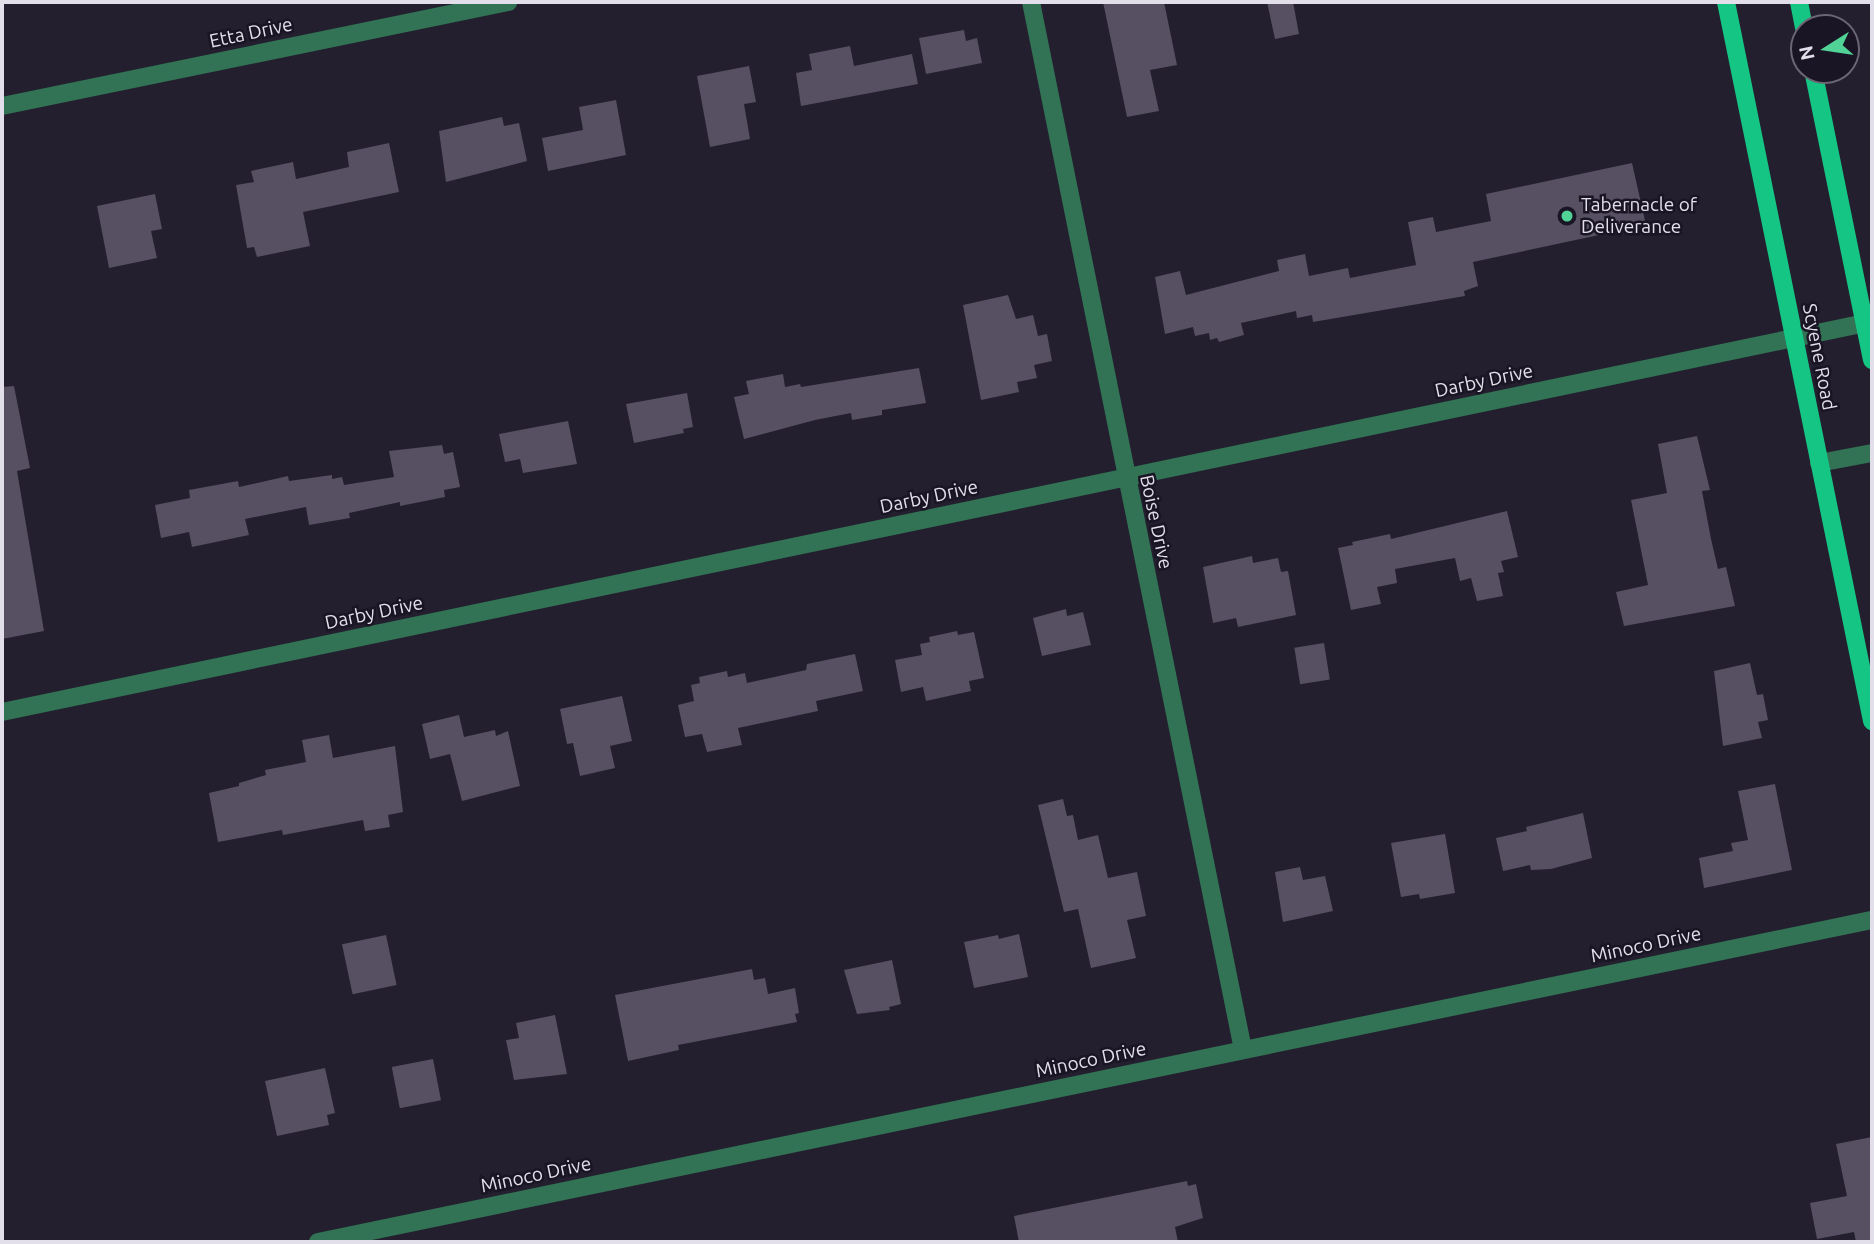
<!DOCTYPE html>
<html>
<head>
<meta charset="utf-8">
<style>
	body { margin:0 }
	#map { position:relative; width:1874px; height:1244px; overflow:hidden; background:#231f2e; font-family:Ubuntu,sans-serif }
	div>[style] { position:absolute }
	.building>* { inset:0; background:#565062; transform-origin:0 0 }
	.minor>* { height:18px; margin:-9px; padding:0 9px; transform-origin:9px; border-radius:9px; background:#317354 }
	.major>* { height:18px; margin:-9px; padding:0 9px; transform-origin:9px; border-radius:9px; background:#15c584 }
	.dots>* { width:19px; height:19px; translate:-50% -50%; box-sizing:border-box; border:4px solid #1a1524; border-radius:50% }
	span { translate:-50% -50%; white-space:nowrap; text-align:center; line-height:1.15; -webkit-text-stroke:5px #1a1524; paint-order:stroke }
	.street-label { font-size:19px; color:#e2dfea }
	.poi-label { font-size:19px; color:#e2dfea }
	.left { translate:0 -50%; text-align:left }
	.frame { position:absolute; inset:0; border:4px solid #e2dfea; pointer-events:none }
	.north { position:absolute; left:1790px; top:14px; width:70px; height:70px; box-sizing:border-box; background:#1a1524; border:2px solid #6a6673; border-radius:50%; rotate:258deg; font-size:19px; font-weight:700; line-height:28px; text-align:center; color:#e2dfea }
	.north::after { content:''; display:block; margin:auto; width:24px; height:32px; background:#51d398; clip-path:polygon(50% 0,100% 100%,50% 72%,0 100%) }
</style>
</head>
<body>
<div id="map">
	<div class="building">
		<i style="clip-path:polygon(1103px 2px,1164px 2px,1177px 65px,1150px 70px,1159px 111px,1127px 117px)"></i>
		<i style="clip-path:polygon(1267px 2px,1293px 2px,1299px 34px,1275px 39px)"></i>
		<i style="clip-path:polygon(964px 30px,966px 41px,977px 38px,982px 63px,926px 74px,919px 38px)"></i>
		<i style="clip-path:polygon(850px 46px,854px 66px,912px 54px,918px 84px,801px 106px,796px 73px,812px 70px,809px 54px)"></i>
		<i style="clip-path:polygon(749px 66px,756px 102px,744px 104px,750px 139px,710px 147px,697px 76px)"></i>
		<i style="clip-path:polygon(616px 100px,626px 155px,548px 171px,542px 138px,583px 130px,579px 107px)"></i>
		<i style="clip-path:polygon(502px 117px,504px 126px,519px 123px,527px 161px,446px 182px,439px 131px)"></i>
		<i style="clip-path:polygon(389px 143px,399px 192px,303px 212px,310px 246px,257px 257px,254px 247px,247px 248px,236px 185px,254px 182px,251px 171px,293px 162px,296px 179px,349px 167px,347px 152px)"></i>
		<i style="clip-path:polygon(1632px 163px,1646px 225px,1473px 262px,1478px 286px,1464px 291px,1465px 296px,1313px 322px,1312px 315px,1297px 318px,1296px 311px,1241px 323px,1244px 335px,1219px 342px,1217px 338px,1210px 340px,1209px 333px,1195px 336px,1193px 327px,1165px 334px,1155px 277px,1180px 271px,1186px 295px,1279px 271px,1277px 260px,1305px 254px,1309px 276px,1348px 268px,1350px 278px,1416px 265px,1408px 222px,1433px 217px,1436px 232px,1491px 221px,1486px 194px)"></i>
		<i style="clip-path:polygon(155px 194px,162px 229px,151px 231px,157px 258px,109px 268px,97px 206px)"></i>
		<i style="clip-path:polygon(1008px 295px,1016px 319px,1033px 315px,1038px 336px,1047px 334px,1052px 361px,1034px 365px,1037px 378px,1017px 382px,1019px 392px,981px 400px,963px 305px)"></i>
		<i style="clip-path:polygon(919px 368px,926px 403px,882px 410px,882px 415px,852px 420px,851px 413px,815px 420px,744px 439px,734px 397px,749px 394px,746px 381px,783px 374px,785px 387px,800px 384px,801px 387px)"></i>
		<i style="clip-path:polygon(14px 386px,30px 468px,17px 471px,44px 631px,2px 639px,2px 387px)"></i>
		<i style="clip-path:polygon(687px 393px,693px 427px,683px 429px,684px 433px,634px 443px,626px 404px)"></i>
		<i style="clip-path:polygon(568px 421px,577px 464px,523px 473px,520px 459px,505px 462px,499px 434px)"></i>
		<i style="clip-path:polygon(1697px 436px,1710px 490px,1702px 491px,1711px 539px,1718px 569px,1726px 567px,1735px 606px,1624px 626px,1616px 592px,1648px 585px,1631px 500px,1667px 493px,1658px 444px)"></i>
		<i style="clip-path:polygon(442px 445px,444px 454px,453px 452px,460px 487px,444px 490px,445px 497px,400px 506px,400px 502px,349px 513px,350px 518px,309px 525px,306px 507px,245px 519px,249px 535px,192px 547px,189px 532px,161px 538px,155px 505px,190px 498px,189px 490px,238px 481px,239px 487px,288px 476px,289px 481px,332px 475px,332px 479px,342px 477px,344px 485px,394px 477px,389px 451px)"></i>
		<i style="clip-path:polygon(1507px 511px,1518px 557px,1501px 561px,1504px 572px,1498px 573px,1503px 596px,1477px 601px,1471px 578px,1460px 581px,1455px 558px,1395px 569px,1397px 583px,1377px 587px,1381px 604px,1351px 610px,1338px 548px,1353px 545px,1352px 542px,1390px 534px,1391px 539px)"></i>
		<i style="clip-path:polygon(1252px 556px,1253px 563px,1278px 558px,1281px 572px,1288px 571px,1296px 615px,1238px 627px,1236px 618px,1213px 623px,1203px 567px)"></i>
		<i style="clip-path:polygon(1066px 609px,1067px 616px,1083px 612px,1091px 645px,1042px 656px,1033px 618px)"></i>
		<i style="clip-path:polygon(957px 631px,958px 635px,974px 632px,984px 678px,969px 681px,971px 691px,926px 701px,923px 687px,901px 692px,895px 660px,922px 655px,920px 644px,930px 642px,929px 637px)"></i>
		<i style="left:1324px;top:643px;width:37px;height:30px;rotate:81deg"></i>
		<i style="clip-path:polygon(855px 654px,863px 691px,816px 701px,818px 711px,738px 728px,742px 745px,707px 752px,702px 734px,685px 737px,678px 705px,694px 701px,691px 685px,700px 683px,699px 677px,727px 671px,728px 677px,745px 673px,747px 683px,806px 670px,807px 664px)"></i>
		<i style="clip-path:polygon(1750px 663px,1757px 695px,1763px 694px,1768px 720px,1758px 722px,1762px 738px,1723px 746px,1714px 671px)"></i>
		<i style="clip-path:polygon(622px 696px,632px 741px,610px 746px,615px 768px,580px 776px,573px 743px,567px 744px,560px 709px)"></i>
		<i style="clip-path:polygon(459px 715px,464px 737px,495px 730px,496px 736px,508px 731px,520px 786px,462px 801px,450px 754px,430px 759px,422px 724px)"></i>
		<i style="clip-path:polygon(329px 735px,333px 758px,395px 746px,403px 812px,388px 815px,390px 827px,365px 831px,363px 820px,283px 835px,282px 830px,218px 842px,209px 793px,239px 786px,239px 783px,266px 775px,265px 770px,306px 762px,302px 740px)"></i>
		<i style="clip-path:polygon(1775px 784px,1792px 870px,1704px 888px,1699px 858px,1733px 851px,1731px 843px,1748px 840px,1738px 791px)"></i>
		<i style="clip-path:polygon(1063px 799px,1067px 816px,1073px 815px,1078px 840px,1098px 835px,1108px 878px,1137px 872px,1146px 916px,1127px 920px,1136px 958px,1091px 968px,1078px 909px,1064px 912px,1038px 805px)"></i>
		<i style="clip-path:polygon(1583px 813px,1592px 858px,1551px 869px,1531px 870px,1530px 865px,1503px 871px,1496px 838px,1527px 831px,1526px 827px)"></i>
		<i style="clip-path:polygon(1445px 834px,1455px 893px,1420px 899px,1419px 894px,1401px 897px,1391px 843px)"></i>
		<i style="clip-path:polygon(1300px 867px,1303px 880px,1325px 876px,1333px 911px,1283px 922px,1275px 872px)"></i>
		<i style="clip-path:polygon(1019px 934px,1028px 977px,974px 988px,964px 942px,998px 935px,999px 939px)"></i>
		<i style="left:386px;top:935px;width:51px;height:45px;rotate:78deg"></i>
		<i style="clip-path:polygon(892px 960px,901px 1004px,889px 1007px,890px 1010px,857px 1014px,844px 970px)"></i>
		<i style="clip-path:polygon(752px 969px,754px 980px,765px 978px,768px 994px,795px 988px,799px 1013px,795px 1014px,797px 1022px,678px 1045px,679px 1050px,628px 1061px,615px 995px)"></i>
		<i style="clip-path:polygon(555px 1015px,567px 1074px,514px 1080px,506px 1040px,519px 1038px,516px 1023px)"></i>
		<i style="left:433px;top:1059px;width:42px;height:42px;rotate:79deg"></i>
		<i style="clip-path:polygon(325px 1068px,335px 1113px,327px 1115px,329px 1125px,277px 1136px,265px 1081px)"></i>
		<i style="clip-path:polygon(1872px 1137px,1872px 1242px,1856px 1242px,1854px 1232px,1817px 1239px,1810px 1203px,1847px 1196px,1836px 1144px)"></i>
		<i style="clip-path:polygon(1187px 1181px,1188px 1186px,1196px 1184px,1203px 1218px,1175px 1227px,1178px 1242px,1019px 1242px,1014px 1216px)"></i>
	</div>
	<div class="minor">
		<i style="left:1031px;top:2px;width:1069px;rotate:78.56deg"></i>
		<i style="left:2px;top:106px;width:517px;rotate:-11.61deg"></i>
		<i style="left:1819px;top:463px;width:54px;rotate:-10.7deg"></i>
		<i style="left:2px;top:712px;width:1903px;rotate:-11.79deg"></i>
		<i style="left:318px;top:1242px;width:1587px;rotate:-11.71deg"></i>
	</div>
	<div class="major">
		<i style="left:1726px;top:2px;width:734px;rotate:78.52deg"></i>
		<i style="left:1799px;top:2px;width:26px;rotate:79deg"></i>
		<i style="left:1813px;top:70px;width:296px;rotate:78.5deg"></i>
	</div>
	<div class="dots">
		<i style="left:1567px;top:216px;background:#51d398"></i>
	</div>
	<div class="street-label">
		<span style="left:251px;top:33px;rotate:-12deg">Etta Drive</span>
		<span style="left:1819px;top:357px;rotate:79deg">Scyene Road</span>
		<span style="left:1484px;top:381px;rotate:-12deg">Darby Drive</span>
		<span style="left:929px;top:497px;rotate:-12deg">Darby Drive</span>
		<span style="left:1156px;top:522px;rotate:78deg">Boise Drive</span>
		<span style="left:374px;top:613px;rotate:-12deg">Darby Drive</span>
		<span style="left:1646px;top:945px;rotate:-12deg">Minoco Drive</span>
		<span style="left:1091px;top:1060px;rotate:-12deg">Minoco Drive</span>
		<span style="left:536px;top:1175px;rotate:-12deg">Minoco Drive</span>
	</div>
	<div class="poi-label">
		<span class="left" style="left:1581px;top:216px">Tabernacle of<br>Deliverance</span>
	</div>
	<div class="frame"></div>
	<div class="north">N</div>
</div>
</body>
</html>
